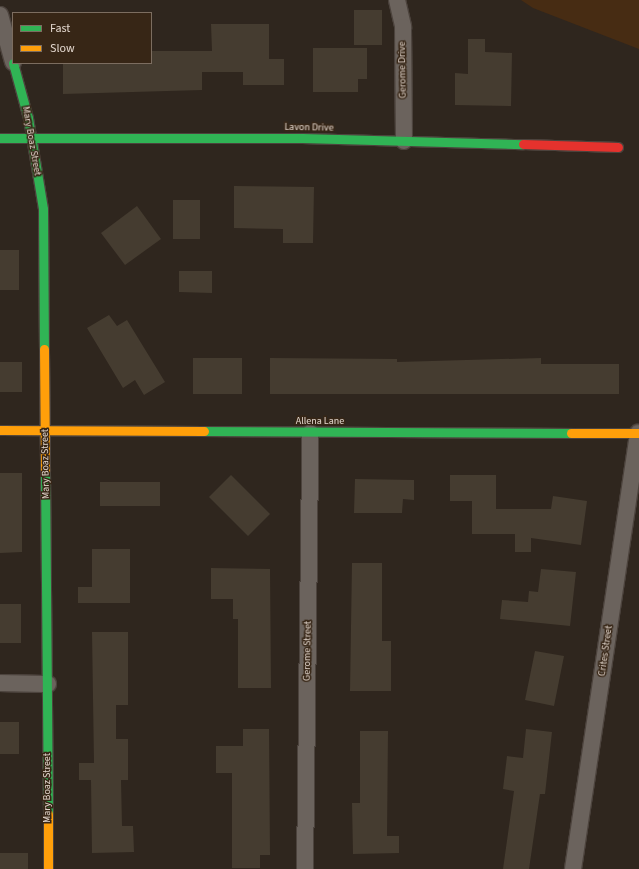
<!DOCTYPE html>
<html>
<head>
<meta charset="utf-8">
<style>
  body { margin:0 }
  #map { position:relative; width:639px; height:869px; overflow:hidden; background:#2f261e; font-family:"Source Sans 3",sans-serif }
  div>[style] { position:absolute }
  .green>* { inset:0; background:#472c13 }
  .building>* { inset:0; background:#453c30 }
  .roads { filter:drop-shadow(1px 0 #4c433d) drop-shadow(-1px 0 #4c433d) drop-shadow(0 1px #4c433d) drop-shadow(0 -1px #4c433d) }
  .street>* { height:16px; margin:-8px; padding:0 8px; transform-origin:8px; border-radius:8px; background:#6b635d }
  .fast>* { height:9px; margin:-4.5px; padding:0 4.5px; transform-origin:4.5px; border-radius:4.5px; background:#30b455 }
  .slow>* { height:9px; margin:-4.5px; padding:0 4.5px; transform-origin:4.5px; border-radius:4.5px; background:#ff9f0a }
  .jam>* { height:9px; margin:-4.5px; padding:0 4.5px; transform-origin:4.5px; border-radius:4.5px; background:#e5322d }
  span { translate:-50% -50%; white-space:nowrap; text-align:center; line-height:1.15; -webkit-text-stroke:3px #372616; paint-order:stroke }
  .street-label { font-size:10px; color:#e3d7ce }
  .legend { position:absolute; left:12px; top:12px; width:140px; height:52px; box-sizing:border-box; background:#372616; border:1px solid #7c6d60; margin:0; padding:5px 7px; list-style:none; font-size:12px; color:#e3d7ce }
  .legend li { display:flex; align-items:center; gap:8px; height:20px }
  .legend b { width:20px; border:1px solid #7c6d60 }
</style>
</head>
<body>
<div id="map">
  <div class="green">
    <i style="clip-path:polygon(521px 0,639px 0,639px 49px,533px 8px)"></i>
  </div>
  <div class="building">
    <i style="clip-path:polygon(354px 10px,382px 10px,382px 45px,354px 45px)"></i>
    <i style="clip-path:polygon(211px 24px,269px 24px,269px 59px,284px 59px,284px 85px,243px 85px,243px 72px,202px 72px,202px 90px,63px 94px,63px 63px,151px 63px,151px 51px,212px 51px)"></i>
    <i style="clip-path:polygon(468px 39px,485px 39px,485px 52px,512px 53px,511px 106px,455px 105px,455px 73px,468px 74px)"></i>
    <i style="clip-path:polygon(313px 48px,367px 48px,367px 79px,358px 79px,358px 92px,313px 92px)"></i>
    <i style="clip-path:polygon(234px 186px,314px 187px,313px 243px,283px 243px,283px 229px,234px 228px)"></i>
    <i style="clip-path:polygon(173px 200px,200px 200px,200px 239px,173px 239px)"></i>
    <i style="clip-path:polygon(137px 206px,161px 239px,125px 265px,101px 233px)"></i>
    <i style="clip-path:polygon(0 250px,19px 250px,19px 290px,0 290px)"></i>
    <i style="clip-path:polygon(179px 271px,212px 271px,212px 293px,179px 292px)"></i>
    <i style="clip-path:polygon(109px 315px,117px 326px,127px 320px,165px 382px,144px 395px,135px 380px,123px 388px,87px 328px)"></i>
    <i style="clip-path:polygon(193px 358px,242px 358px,242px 394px,193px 394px)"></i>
    <i style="clip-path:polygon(270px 358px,397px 359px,397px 362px,541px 358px,541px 364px,619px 364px,619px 394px,270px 394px)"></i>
    <i style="clip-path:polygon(0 362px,22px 362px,22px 392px,0 392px)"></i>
    <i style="clip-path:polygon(0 473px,22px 473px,22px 552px,0 553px)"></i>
    <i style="clip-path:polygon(231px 475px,270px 514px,248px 536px,209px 497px)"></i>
    <i style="clip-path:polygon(450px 475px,496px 475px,496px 509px,551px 509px,553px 496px,587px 501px,581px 545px,531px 538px,531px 552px,515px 552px,515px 534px,472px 534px,472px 501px,450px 501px)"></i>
    <i style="clip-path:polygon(355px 479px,414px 480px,414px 500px,403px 499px,402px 513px,354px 513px)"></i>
    <i style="clip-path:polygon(100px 482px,160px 482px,160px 506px,100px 506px)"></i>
    <i style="clip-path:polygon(92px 549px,130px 549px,130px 603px,78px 603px,78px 587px,92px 587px)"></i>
    <i style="clip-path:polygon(352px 563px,382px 563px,382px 641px,391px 641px,391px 691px,350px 691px)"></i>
    <i style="clip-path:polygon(211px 568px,270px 569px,271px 688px,238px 688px,238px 619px,233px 619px,233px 599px,211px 599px)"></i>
    <i style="clip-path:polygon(541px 569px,576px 572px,570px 626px,500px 619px,502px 600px,528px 602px,529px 591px,538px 592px)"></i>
    <i style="clip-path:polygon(0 604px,21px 604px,21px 643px,0 643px)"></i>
    <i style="clip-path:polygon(92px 632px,128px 632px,128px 705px,116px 705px,116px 739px,128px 739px,128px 780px,121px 780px,122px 826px,133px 826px,134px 852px,92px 853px,91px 780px,79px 780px,79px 763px,94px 763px)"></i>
    <i style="clip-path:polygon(535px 651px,564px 656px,554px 706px,525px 700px)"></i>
    <i style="clip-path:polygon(0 722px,19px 722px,19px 754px,0 754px)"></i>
    <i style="clip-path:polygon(243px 729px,269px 729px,270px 855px,260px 855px,260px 868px,232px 868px,232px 773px,216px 773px,216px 746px,243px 746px)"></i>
    <i style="clip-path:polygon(526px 729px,552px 732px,545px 794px,540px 794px,529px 869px,503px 869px,514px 791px,503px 789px,507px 756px,523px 758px)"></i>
    <i style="clip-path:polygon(360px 731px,388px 731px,387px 836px,399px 836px,399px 853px,353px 854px,352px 803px,360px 803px)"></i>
    <i style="clip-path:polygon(0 853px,28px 853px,28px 869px,0 869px)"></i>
  </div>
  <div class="roads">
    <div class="street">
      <i style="left:397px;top:0;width:28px;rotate:77deg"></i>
      <i style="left:403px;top:27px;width:114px;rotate:89.5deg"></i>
      <i style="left:0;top:15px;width:49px;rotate:74.5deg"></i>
      <i style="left:0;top:683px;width:48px;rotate:1.2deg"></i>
      <i style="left:305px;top:869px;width:436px;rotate:-89.3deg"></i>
      <i style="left:573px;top:869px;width:441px;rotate:-81.5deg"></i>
    </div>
    <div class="fast">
      <i style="left:13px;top:63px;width:57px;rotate:74.7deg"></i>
      <i style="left:28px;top:118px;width:92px;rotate:80.6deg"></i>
      <i style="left:43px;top:209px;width:140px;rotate:89.6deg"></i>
      <i style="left:0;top:138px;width:302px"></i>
      <i style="left:302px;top:138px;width:221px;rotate:1.6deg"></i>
      <i style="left:204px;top:431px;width:367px;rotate:0.3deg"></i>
      <i style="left:45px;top:471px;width:343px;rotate:89.5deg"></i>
    </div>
    <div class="slow">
      <i style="left:44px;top:349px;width:122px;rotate:89.5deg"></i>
      <i style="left:0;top:430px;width:204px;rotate:0.3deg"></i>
      <i style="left:571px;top:433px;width:68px"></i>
      <i style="left:48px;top:814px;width:55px;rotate:90deg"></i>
    </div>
    <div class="jam">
      <i style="left:523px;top:144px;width:95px;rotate:1.8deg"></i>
    </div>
  </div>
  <div class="street-label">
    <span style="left:403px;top:70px;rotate:-91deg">Gerome Drive</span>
    <span style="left:309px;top:128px;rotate:1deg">Lavon Drive</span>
    <span style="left:31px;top:141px;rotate:80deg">Mary Boaz Street</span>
    <span style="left:320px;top:422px">Allena Lane</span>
    <span style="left:46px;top:464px;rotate:-91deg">Mary Boaz Street</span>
    <span style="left:308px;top:651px;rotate:-89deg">Gerome Street</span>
    <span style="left:606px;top:651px;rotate:-82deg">Crites Street</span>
    <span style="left:48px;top:788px;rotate:-90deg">Mary Boaz Street</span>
  </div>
  <ul class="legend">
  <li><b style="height:5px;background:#30b455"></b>Fast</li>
  <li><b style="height:5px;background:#ff9f0a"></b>Slow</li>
  </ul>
</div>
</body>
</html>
